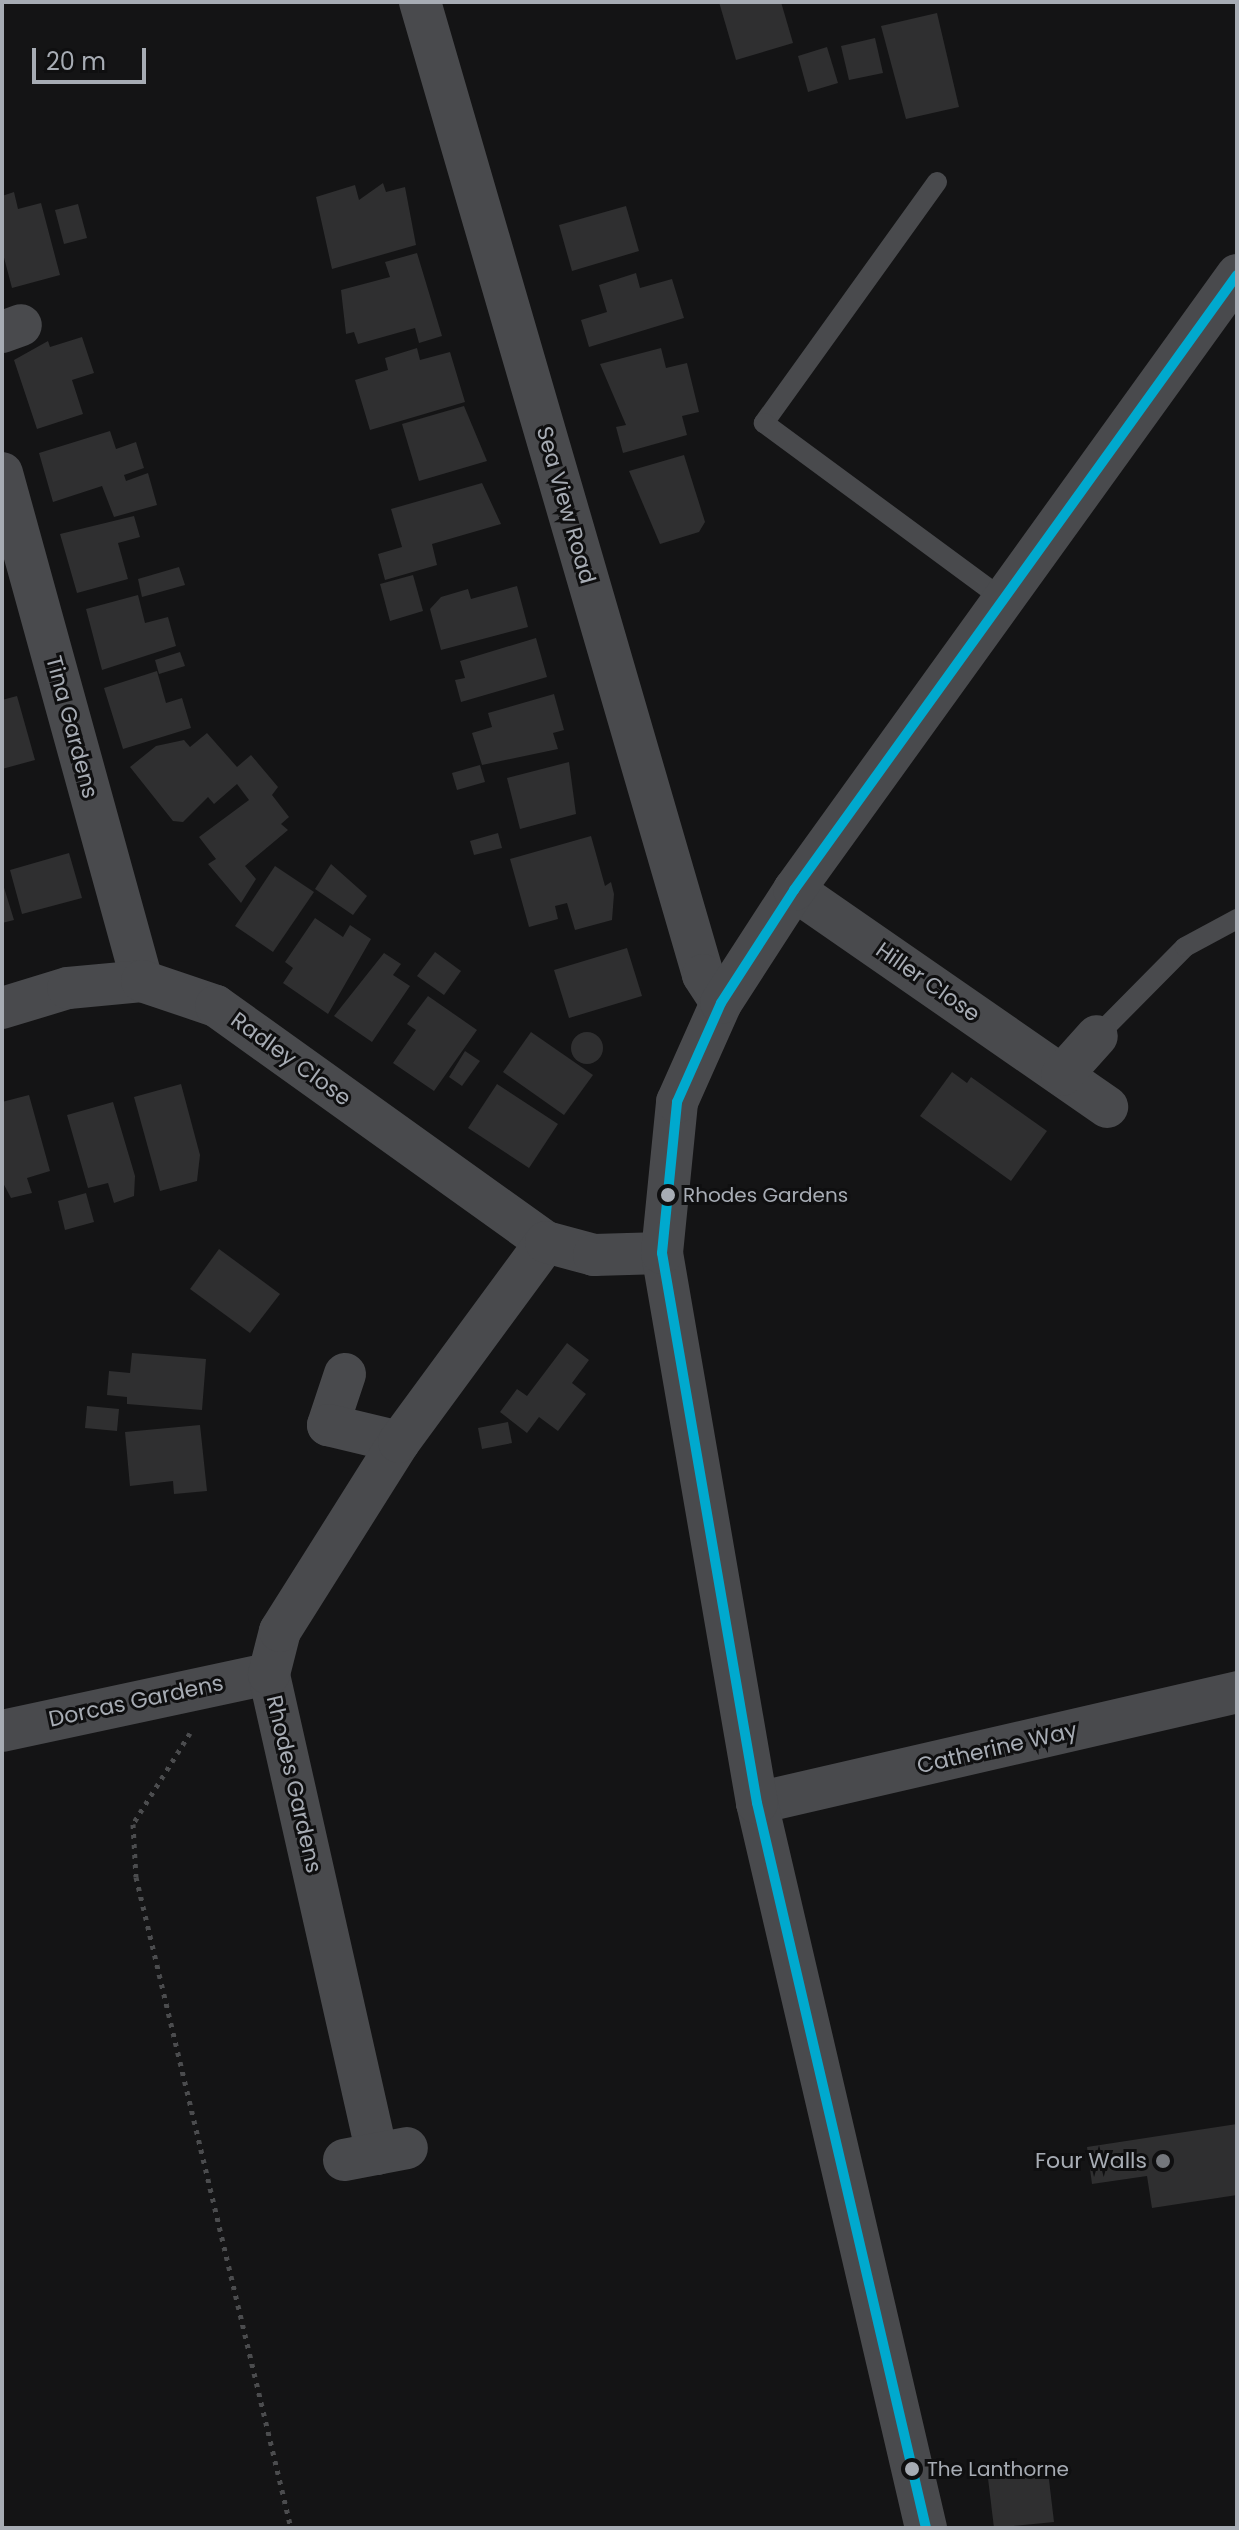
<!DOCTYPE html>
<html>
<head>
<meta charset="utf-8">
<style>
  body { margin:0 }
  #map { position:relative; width:1239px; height:2530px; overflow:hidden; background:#141415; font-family:Poppins,sans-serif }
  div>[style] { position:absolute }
  .building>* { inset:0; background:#2f2f30 }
  .round { border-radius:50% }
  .path>* { height:5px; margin-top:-2.5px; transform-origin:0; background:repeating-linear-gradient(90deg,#4b4c4e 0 4px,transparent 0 10px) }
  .lane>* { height:20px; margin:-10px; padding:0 10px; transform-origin:10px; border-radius:10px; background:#494a4d }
  .street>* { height:42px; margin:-21px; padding:0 21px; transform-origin:21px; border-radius:21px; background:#494a4d }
  .bus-1>* { height:10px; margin:-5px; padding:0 5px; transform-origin:5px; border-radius:5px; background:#00a9ce }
  .dots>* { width:22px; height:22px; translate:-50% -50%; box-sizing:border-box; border:4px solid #0f0f10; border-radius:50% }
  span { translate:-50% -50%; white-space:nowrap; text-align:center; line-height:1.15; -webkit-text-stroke:6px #0f0f10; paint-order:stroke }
  .bus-label { font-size:20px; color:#a7acb4 }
  .left { translate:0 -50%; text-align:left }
  .street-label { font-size:22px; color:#a7acb4 }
  .poi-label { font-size:22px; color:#a7acb4 }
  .right { translate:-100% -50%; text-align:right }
  .frame { position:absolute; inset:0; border:4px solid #a7acb4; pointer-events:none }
  .scale { position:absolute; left:32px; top:48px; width:114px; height:36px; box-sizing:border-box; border:4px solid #a7acb4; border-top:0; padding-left:10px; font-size:24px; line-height:28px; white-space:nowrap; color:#a7acb4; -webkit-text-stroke:6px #0f0f10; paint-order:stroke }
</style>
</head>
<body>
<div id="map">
  <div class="building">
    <i style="clip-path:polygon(719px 2px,781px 2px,793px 43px,736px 60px)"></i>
    <i style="clip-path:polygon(937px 13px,959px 107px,906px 119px,881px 26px)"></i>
    <i style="clip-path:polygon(875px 38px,883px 73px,849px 80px,841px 46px)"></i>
    <i style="clip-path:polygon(827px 47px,838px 83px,808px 92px,798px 56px)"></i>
    <i style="clip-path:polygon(383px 183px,386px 192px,405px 187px,416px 245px,332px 269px,316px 197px,355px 185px,359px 200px)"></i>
    <i style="clip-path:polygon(14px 192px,18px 209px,41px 203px,60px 275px,12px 288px,2px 250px,2px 196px)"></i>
    <i style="clip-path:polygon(78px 204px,87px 238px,64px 244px,55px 210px)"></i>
    <i style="clip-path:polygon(626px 206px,639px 251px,572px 271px,559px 225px)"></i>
    <i style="clip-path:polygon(417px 253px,442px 336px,419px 343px,415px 328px,358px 344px,354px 332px,346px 334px,341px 290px,390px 277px,385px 262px)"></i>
    <i style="clip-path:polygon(636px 273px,640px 288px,672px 279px,684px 318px,589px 347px,581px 320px,607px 312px,599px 285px)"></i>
    <i style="clip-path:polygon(82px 337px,94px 373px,72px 380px,83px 414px,37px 429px,14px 360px,48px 341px,50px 347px)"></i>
    <i style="clip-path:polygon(417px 348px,420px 360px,450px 352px,465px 402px,370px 430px,355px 380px,388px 370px,385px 358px)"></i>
    <i style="clip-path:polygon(661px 348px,666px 368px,687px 363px,699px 412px,682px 416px,687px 435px,623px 453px,616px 427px,626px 425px,600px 364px)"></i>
    <i style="clip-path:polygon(464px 406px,487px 461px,419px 481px,402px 424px)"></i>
    <i style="clip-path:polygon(110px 431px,116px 449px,136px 442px,144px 468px,124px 475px,126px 481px,148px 473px,157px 505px,114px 517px,102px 486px,53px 502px,39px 453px)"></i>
    <i style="clip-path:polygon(684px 455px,705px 522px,699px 532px,660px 544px,629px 471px)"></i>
    <i style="clip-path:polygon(482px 483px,501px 524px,432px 544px,437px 565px,385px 580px,378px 554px,402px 547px,391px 509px)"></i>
    <i style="clip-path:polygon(134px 516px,140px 537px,118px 543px,128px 579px,77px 593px,60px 534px)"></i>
    <i style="clip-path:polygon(179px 567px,185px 585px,142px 597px,138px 579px)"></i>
    <i style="clip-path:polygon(413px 575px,423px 611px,390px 621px,380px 584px)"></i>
    <i style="clip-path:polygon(517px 586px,528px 627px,441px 650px,430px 609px,441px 597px,468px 589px,471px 599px)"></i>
    <i style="clip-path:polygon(138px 595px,145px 623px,168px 617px,176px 646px,102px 670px,86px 609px)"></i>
    <i style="clip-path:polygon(536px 638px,547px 677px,461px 702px,455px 680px,465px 678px,460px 661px)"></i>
    <i style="clip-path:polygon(180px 652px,185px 666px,159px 674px,155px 660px)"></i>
    <i style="clip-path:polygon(157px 671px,166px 703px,182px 698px,191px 728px,123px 749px,104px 688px)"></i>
    <i style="clip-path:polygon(554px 694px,564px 730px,553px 733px,558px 749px,482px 765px,472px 733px,492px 727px,488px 713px)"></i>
    <i style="clip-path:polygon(17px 696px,35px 760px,2px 769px,2px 700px)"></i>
    <i style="clip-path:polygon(207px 733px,237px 767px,251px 755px,278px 787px,272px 795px,289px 817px,281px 824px,288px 830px,245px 866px,256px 879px,241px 903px,208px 864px,216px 859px,199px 837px,249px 800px,237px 784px,214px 804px,208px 797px,183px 822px,173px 821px,130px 767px,156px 746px,184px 740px,190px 747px)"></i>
    <i style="clip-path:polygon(569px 762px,576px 814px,520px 829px,507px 778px)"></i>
    <i style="clip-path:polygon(480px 765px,485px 782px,457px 790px,452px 773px)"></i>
    <i style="clip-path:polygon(498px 833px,502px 848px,474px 855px,470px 841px)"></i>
    <i style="clip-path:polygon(591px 836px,605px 886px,611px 882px,614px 894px,612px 920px,575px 930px,567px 903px,555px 906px,558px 919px,529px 927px,510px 859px)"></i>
    <i style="clip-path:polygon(69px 853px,82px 898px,22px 914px,10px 870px)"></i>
    <i style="clip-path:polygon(331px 864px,367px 896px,353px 915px,315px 889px)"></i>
    <i style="clip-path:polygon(275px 866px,314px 892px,273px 952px,235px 926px)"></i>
    <i style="clip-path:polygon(2px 881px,14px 920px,2px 923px)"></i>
    <i style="clip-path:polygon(315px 918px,343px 937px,350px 925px,371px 939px,328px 1014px,283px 983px,293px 968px,285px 962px)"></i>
    <i style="clip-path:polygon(627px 948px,642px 996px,569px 1018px,554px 970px)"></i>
    <i style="clip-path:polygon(435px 952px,461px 971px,444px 995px,417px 976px)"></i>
    <i style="clip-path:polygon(384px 953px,401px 964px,393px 975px,410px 986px,372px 1042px,334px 1016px)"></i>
    <i style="clip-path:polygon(428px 996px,477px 1030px,434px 1091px,393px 1063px,416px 1030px,407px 1024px)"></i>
    <i class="round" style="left:571px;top:1032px;width:32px;height:32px"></i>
    <i style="clip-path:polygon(531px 1032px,593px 1075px,564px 1115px,503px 1072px)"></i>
    <i style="clip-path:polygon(465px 1051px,480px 1061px,462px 1086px,449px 1077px)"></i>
    <i style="clip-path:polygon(952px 1072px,967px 1083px,971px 1077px,1047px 1131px,1011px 1181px,920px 1116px)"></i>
    <i style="clip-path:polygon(181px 1084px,200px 1155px,197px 1181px,160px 1191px,134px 1097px)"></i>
    <i style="clip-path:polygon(497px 1084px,558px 1124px,529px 1168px,468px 1128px)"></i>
    <i style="clip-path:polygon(29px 1095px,50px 1171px,27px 1178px,32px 1193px,11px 1198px,2px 1181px,2px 1102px)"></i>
    <i style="clip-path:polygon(113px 1102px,135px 1176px,134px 1196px,114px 1203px,108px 1183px,88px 1188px,67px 1115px)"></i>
    <i style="clip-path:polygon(86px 1193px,94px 1222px,65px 1230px,58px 1201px)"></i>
    <i style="clip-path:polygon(219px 1249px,280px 1294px,250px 1333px,190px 1289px)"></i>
    <i style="clip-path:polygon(567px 1343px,589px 1360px,572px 1383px,586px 1394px,558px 1431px,539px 1417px,527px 1433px,500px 1412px,517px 1389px,527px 1396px)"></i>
    <i style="clip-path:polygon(132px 1353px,206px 1359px,202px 1410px,127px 1404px,127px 1397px,107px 1395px,109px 1371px,130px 1373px)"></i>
    <i style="clip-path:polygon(87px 1406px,119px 1409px,117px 1431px,85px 1428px)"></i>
    <i style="clip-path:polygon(508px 1422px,512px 1443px,482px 1449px,478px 1428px)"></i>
    <i style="clip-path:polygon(200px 1425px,207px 1491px,174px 1494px,173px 1481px,130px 1486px,125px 1432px)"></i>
    <i style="clip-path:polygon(1237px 2124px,1237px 2195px,1152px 2208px,1147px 2176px,1092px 2184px,1087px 2147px)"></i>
    <i style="clip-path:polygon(1047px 2463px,1054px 2522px,994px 2528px,987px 2470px)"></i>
  </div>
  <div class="path">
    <i style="left:190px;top:1733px;width:107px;rotate:122.1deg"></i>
    <i style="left:133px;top:1824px;width:53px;rotate:86.8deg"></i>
    <i style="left:136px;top:1877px;width:669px;rotate:76.61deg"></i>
  </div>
  <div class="lane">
    <i style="left:937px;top:182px;width:297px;rotate:125.7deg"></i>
    <i style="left:764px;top:423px;width:298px;rotate:36.4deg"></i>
    <i style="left:1097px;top:1036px;width:125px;rotate:-45.3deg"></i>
    <i style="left:1185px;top:947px;width:59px;rotate:-28.3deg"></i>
  </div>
  <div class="street">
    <i style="left:420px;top:2px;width:1013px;rotate:73.78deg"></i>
    <i style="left:703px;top:975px;width:33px;rotate:57deg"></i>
    <i style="left:2px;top:332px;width:20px;rotate:-20deg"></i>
    <i style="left:2px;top:473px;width:527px;rotate:74.59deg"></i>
    <i style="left:794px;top:890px;width:381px;rotate:34.7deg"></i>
    <i style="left:2px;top:1008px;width:69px;rotate:-16.9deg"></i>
    <i style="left:68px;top:988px;width:74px;rotate:-5.4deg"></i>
    <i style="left:142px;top:981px;width:78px;rotate:18.7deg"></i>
    <i style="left:216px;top:1006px;width:406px;rotate:35.6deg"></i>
    <i style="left:1062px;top:1075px;width:52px;rotate:-48.1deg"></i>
    <i style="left:345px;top:1374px;width:54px;rotate:108.4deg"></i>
    <i style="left:328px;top:1425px;width:73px;rotate:13.5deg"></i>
    <i style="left:2px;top:1731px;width:273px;rotate:-12.1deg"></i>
    <i style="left:757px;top:1803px;width:493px;rotate:-13deg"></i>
    <i style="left:377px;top:2154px;width:492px;rotate:-102.7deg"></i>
    <i style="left:269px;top:1674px;width:44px;rotate:-75.7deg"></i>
    <i style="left:280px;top:1631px;width:223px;rotate:-57.8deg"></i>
    <i style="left:399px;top:1442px;width:248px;rotate:-53.7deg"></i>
    <i style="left:546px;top:1242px;width:50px;rotate:15.2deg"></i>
    <i style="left:594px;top:1255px;width:68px;rotate:-1.7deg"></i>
    <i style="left:344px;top:2160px;width:64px;rotate:-10.8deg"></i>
    <i style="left:926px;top:2528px;width:744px;rotate:-103.12deg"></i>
    <i style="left:757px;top:1803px;width:558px;rotate:-99.8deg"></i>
    <i style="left:662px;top:1253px;width:152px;rotate:-84.3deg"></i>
    <i style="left:677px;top:1102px;width:108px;rotate:-66deg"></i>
    <i style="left:721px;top:1003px;width:135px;rotate:-57.1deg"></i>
    <i style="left:794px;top:890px;width:758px;rotate:-54.23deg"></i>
  </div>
  <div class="bus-1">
    <i style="left:926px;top:2528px;width:744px;rotate:-103.12deg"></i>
    <i style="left:757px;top:1803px;width:558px;rotate:-99.8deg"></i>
    <i style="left:662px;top:1253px;width:152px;rotate:-84.3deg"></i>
    <i style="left:677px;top:1102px;width:108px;rotate:-66deg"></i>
    <i style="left:721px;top:1003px;width:135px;rotate:-57.1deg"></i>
    <i style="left:794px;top:890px;width:758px;rotate:-54.23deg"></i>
  </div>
  <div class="dots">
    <i style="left:668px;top:1195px;background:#a7acb4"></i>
    <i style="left:1163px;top:2161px;background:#74777c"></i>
    <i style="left:912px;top:2469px;background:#a7acb4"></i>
  </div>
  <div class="bus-label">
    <span class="left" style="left:683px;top:1195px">Rhodes Gardens</span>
    <span class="left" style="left:927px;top:2469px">The Lanthorne</span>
  </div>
  <div class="street-label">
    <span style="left:566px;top:505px;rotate:74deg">Sea View Road</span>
    <span style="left:72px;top:727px;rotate:75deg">Tina Gardens</span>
    <span style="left:928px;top:982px;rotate:35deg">Hiller Close</span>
    <span style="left:291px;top:1059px;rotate:36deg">Radley Close</span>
    <span style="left:136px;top:1701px;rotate:-12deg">Dorcas Gardens</span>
    <span style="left:997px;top:1748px;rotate:-13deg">Catherine Way</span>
    <span style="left:294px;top:1784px;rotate:77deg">Rhodes Gardens</span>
  </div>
  <div class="poi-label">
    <span class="right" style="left:1147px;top:2161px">Four Walls</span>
  </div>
  <div class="frame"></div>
  <div class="scale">20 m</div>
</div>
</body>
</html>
